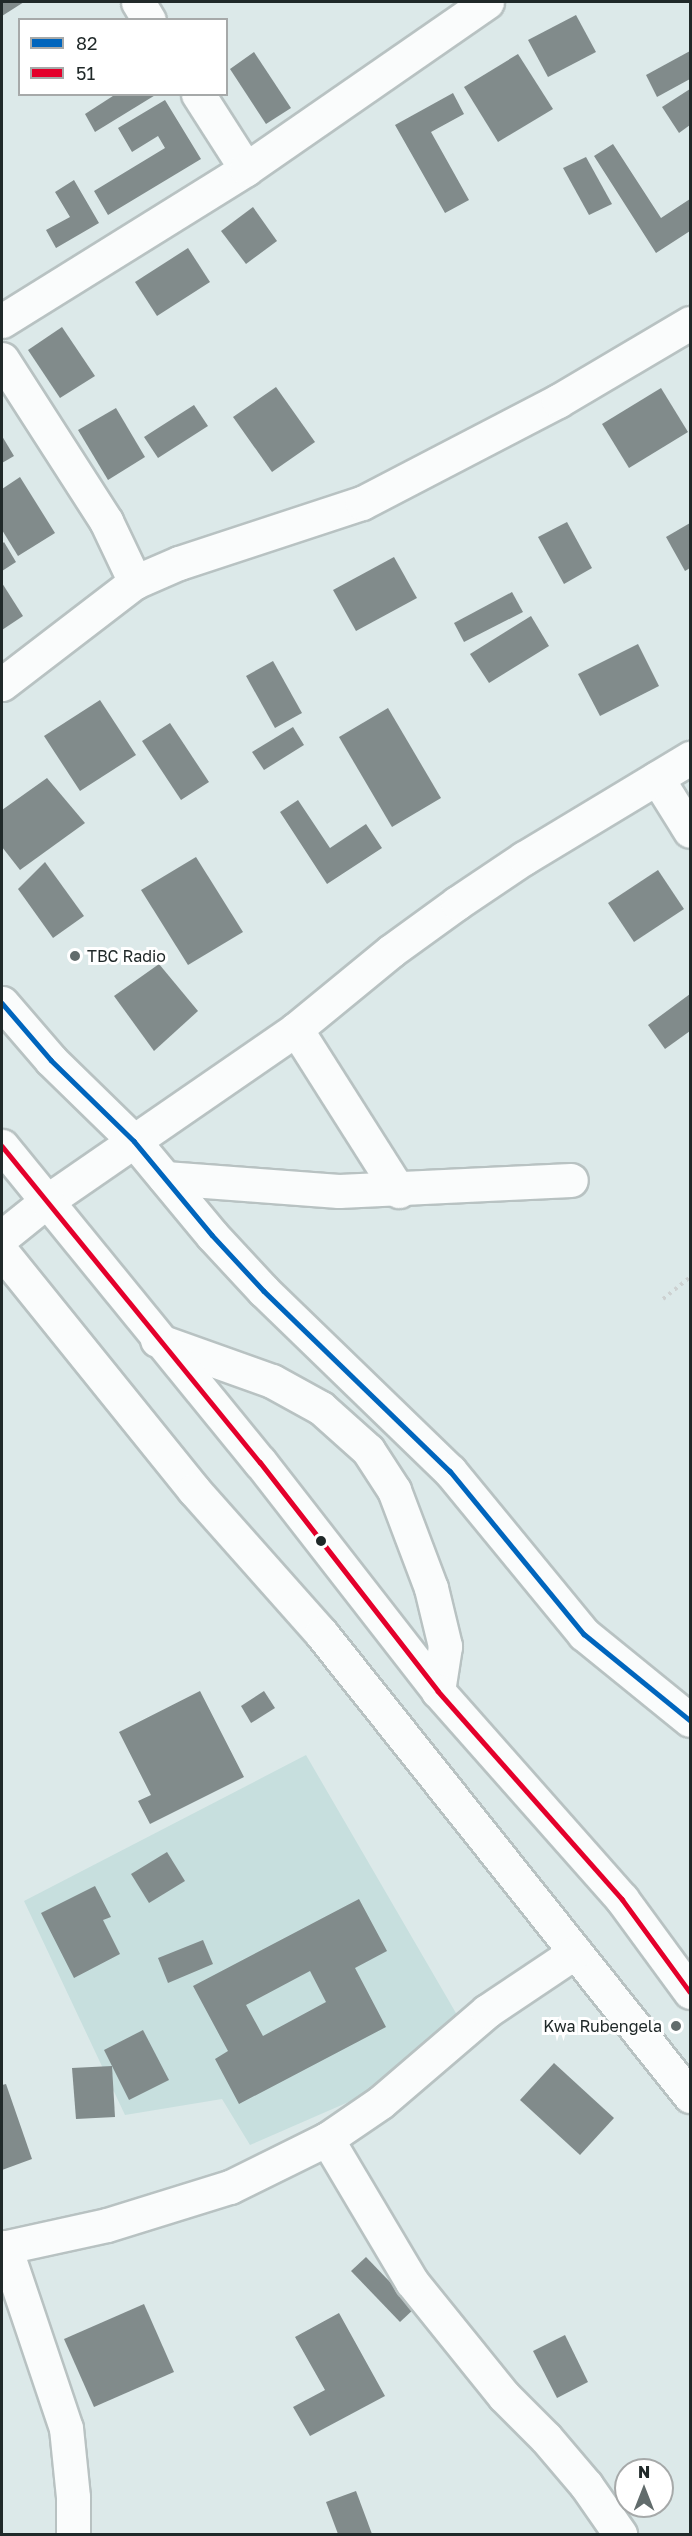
<!DOCTYPE html>
<html>
<head>
<meta charset="utf-8">
<style>
  body { margin:0 }
  #map { position:relative; width:692px; height:2536px; overflow:hidden; background:#dce9e9; font-family:"Golos Text",sans-serif }
  div>[style] { position:absolute }
  .built>* { inset:0; background:#c7dfde }
  .building>* { inset:0; background:#818b8b }
  .path>* { height:4px; margin-top:-2px; transform-origin:0; background:repeating-linear-gradient(90deg,#cdd1d1 0 3px,transparent 0 7.5px) }
  .roads { filter:drop-shadow(2px 0 #b8c2c2) drop-shadow(-2px 0 #b8c2c2) drop-shadow(0 2px #b8c2c2) drop-shadow(0 -2px #b8c2c2) }
  .minor>* { height:33px; margin:-16.5px; padding:0 16.5px; transform-origin:16.5px; border-radius:16.5px; background:#fafcfc }
  .tertiary>* { height:33px; margin:-16.5px; padding:0 16.5px; transform-origin:16.5px; border-radius:16.5px; background:#fafcfc }
  .bus-1>* { height:4.5px; margin:-2.25px; padding:0 2.25px; transform-origin:2.25px; border-radius:2.25px; background:#0065bd }
  .bus-2>* { height:4.5px; margin:-2.25px; padding:0 2.25px; transform-origin:2.25px; border-radius:2.25px; background:#e4002b }
  .dots>* { width:16px; height:16px; translate:-50% -50%; box-sizing:border-box; border:3px solid #fff; border-radius:50% }
  span { translate:-50% -50%; white-space:nowrap; text-align:center; line-height:1.15; -webkit-text-stroke:6px #fff; paint-order:stroke }
  .poi-label { font-size:16px; color:#202929 }
  .left { translate:0 -50%; text-align:left }
  .right { translate:-100% -50%; text-align:right }
  .frame { position:absolute; inset:0; border:3px solid #202929; pointer-events:none }
  .legend { position:absolute; left:18px; top:18px; width:210px; height:78px; box-sizing:border-box; background:#fff; border:2px solid #a6a9a9; margin:0; padding:8px 10px; list-style:none; font-size:18px; color:#202929 }
  .legend li { display:flex; align-items:center; gap:12px; height:30px }
  .legend b { width:30px; border:2px solid #a6a9a9 }
  .north { position:absolute; left:614px; top:2458px; width:60px; height:60px; box-sizing:border-box; background:#fff; border:2px solid #a6a9a9; border-radius:50%; rotate:0deg; font-size:16px; font-weight:700; line-height:24px; text-align:center; color:#202929 }
  .north::after { content:''; display:block; margin:auto; width:21px; height:27px; background:#626c6c; clip-path:polygon(50% 0,100% 100%,50% 72%,0 100%) }
</style>
</head>
<body>
<div id="map">
  <div class="built">
    <i style="clip-path:polygon(306px 1755px,460px 2020px,376px 2090px,250px 2145px,222px 2099px,125px 2115px,24px 1901px)"></i>
  </div>
  <div class="building">
    <i style="clip-path:polygon(2px 2px,24px 2px,2px 16px)"></i>
    <i style="clip-path:polygon(576px 15px,596px 52px,548px 77px,528px 40px)"></i>
    <i style="clip-path:polygon(690px 51px,690px 79px,657px 97px,646px 75px)"></i>
    <i style="clip-path:polygon(254px 52px,291px 108px,266px 124px,230px 69px)"></i>
    <i style="clip-path:polygon(518px 54px,553px 109px,498px 142px,464px 87px)"></i>
    <i style="clip-path:polygon(690px 89px,690px 125px,679px 133px,662px 107px)"></i>
    <i style="clip-path:polygon(453px 93px,464px 114px,431px 132px,469px 200px,445px 213px,395px 125px)"></i>
    <i style="clip-path:polygon(116px 94px,157px 94px,95px 132px,85px 114px)"></i>
    <i style="clip-path:polygon(165px 100px,201px 159px,108px 215px,94px 191px,165px 148px,158px 136px,132px 152px,118px 128px)"></i>
    <i style="clip-path:polygon(613px 144px,661px 218px,690px 199px,690px 231px,656px 253px,594px 156px)"></i>
    <i style="clip-path:polygon(586px 157px,612px 204px,589px 215px,563px 168px)"></i>
    <i style="clip-path:polygon(74px 180px,99px 223px,56px 248px,46px 230px,70px 217px,55px 192px)"></i>
    <i style="clip-path:polygon(253px 207px,277px 241px,246px 264px,221px 231px)"></i>
    <i style="clip-path:polygon(188px 248px,210px 282px,157px 316px,135px 282px)"></i>
    <i style="clip-path:polygon(62px 327px,95px 376px,60px 398px,28px 350px)"></i>
    <i style="clip-path:polygon(276px 387px,315px 442px,272px 472px,233px 417px)"></i>
    <i style="clip-path:polygon(661px 388px,688px 432px,629px 468px,602px 424px)"></i>
    <i style="clip-path:polygon(194px 405px,208px 426px,158px 458px,144px 437px)"></i>
    <i style="clip-path:polygon(116px 408px,145px 457px,108px 480px,78px 430px)"></i>
    <i style="clip-path:polygon(2px 436px,14px 456px,2px 463px)"></i>
    <i style="clip-path:polygon(20px 477px,55px 533px,18px 556px,2px 530px,2px 489px)"></i>
    <i style="clip-path:polygon(567px 522px,592px 568px,564px 584px,538px 537px)"></i>
    <i style="clip-path:polygon(690px 523px,690px 568px,685px 571px,666px 537px)"></i>
    <i style="clip-path:polygon(4px 542px,16px 562px,2px 571px,2px 544px)"></i>
    <i style="clip-path:polygon(394px 557px,417px 598px,356px 631px,333px 590px)"></i>
    <i style="clip-path:polygon(2px 583px,23px 616px,2px 630px)"></i>
    <i style="clip-path:polygon(512px 592px,523px 612px,464px 642px,454px 623px)"></i>
    <i style="clip-path:polygon(531px 616px,549px 646px,489px 683px,470px 654px)"></i>
    <i style="clip-path:polygon(638px 644px,659px 686px,600px 716px,578px 674px)"></i>
    <i style="clip-path:polygon(273px 661px,302px 713px,275px 728px,246px 676px)"></i>
    <i style="clip-path:polygon(100px 700px,136px 755px,80px 791px,44px 736px)"></i>
    <i style="clip-path:polygon(388px 708px,441px 798px,392px 827px,339px 737px)"></i>
    <i style="clip-path:polygon(170px 723px,209px 782px,181px 800px,142px 741px)"></i>
    <i style="clip-path:polygon(293px 727px,304px 745px,264px 770px,252px 752px)"></i>
    <i style="clip-path:polygon(47px 778px,85px 823px,20px 870px,2px 847px,2px 810px)"></i>
    <i style="clip-path:polygon(298px 800px,330px 848px,366px 824px,382px 848px,327px 884px,280px 812px)"></i>
    <i style="clip-path:polygon(196px 857px,243px 932px,188px 965px,141px 890px)"></i>
    <i style="clip-path:polygon(45px 862px,84px 916px,53px 938px,18px 889px)"></i>
    <i style="clip-path:polygon(658px 870px,684px 909px,634px 942px,608px 903px)"></i>
    <i style="clip-path:polygon(159px 964px,198px 1011px,154px 1051px,114px 996px)"></i>
    <i style="clip-path:polygon(690px 994px,690px 1031px,665px 1049px,648px 1025px)"></i>
    <i style="clip-path:polygon(200px 1691px,244px 1777px,150px 1824px,138px 1801px,151px 1795px,119px 1732px)"></i>
    <i style="clip-path:polygon(264px 1691px,275px 1708px,251px 1723px,241px 1706px)"></i>
    <i style="clip-path:polygon(167px 1852px,185px 1881px,149px 1903px,131px 1874px)"></i>
    <i style="clip-path:polygon(95px 1886px,111px 1917px,103px 1920px,120px 1954px,74px 1978px,41px 1913px)"></i>
    <i style="clip-path:polygon(evenodd,359px 1899px,387px 1951px,355px 1968px,386px 2027px,239px 2104px,215px 2059px,228px 2051px,193px 1986px,359px 1899px,310px 1971px,326px 2002px,263px 2036px,246px 2005px,310px 1971px)"></i>
    <i style="clip-path:polygon(203px 1940px,213px 1964px,168px 1983px,158px 1958px)"></i>
    <i style="clip-path:polygon(143px 2030px,169px 2080px,129px 2100px,104px 2050px)"></i>
    <i style="clip-path:polygon(554px 2063px,614px 2118px,580px 2155px,520px 2100px)"></i>
    <i style="clip-path:polygon(112px 2066px,115px 2117px,76px 2119px,72px 2068px)"></i>
    <i style="clip-path:polygon(6px 2084px,32px 2159px,2px 2170px,2px 2085px)"></i>
    <i style="clip-path:polygon(366px 2257px,415px 2308px,400px 2322px,351px 2271px)"></i>
    <i style="clip-path:polygon(144px 2304px,174px 2372px,94px 2407px,64px 2339px)"></i>
    <i style="clip-path:polygon(339px 2313px,385px 2396px,310px 2436px,293px 2407px,325px 2390px,295px 2337px)"></i>
    <i style="clip-path:polygon(565px 2335px,588px 2382px,557px 2398px,533px 2351px)"></i>
    <i style="clip-path:polygon(356px 2491px,372px 2534px,338px 2534px,326px 2502px)"></i>
  </div>
  <div class="path">
    <i style="left:663px;top:1299px;width:35px;rotate:-39deg"></i>
  </div>
  <div class="roads">
    <div class="minor">
      <i style="left:138px;top:2px;width:21px;rotate:59deg"></i>
      <i style="left:198px;top:94px;width:89px;rotate:57.4deg"></i>
      <i style="left:2px;top:321px;width:287px;rotate:-31.9deg"></i>
      <i style="left:246px;top:169px;width:293px;rotate:-34.7deg"></i>
      <i style="left:2px;top:359px;width:193px;rotate:57.3deg"></i>
      <i style="left:106px;top:521px;width:68px;rotate:64.6deg"></i>
      <i style="left:2px;top:684px;width:168px;rotate:-37.5deg"></i>
      <i style="left:135px;top:582px;width:48px;rotate:-23.4deg"></i>
      <i style="left:179px;top:563px;width:193px;rotate:-18.2deg"></i>
      <i style="left:362px;top:503px;width:221px;rotate:-27.5deg"></i>
      <i style="left:558px;top:401px;width:153px;rotate:-30.6deg"></i>
      <i style="left:657px;top:778px;width:62px;rotate:58.1deg"></i>
      <i style="left:2px;top:1003px;width:75px;rotate:49.3deg"></i>
      <i style="left:51px;top:1060px;width:116px;rotate:44.3deg"></i>
      <i style="left:134px;top:1141px;width:122px;rotate:50.3deg"></i>
      <i style="left:212px;top:1235px;width:76px;rotate:47.1deg"></i>
      <i style="left:264px;top:1291px;width:259px;rotate:44.1deg"></i>
      <i style="left:450px;top:1471px;width:211px;rotate:50.6deg"></i>
      <i style="left:584px;top:1634px;width:136px;rotate:39.1deg"></i>
      <i style="left:296px;top:1029px;width:192px;rotate:57.6deg"></i>
      <i style="left:165px;top:1178px;width:174px;rotate:4.3deg"></i>
      <i style="left:339px;top:1191px;width:232px;rotate:-2.7deg"></i>
      <i style="left:2px;top:1237px;width:58px;rotate:-38.7deg"></i>
      <i style="left:47px;top:1201px;width:303px;rotate:-34.6deg"></i>
      <i style="left:296px;top:1029px;width:123px;rotate:-39.4deg"></i>
      <i style="left:391px;top:951px;width:82px;rotate:-36deg"></i>
      <i style="left:457px;top:903px;width:81px;rotate:-33.9deg"></i>
      <i style="left:524px;top:858px;width:194px;rotate:-31.1deg"></i>
      <i style="left:2px;top:1252px;width:306px;rotate:51.1deg"></i>
      <i style="left:194px;top:1490px;width:191px;rotate:48.4deg"></i>
      <i style="left:321px;top:1633px;width:592px;rotate:51.45deg"></i>
      <i style="left:157px;top:1340px;width:122px;rotate:19.6deg"></i>
      <i style="left:272px;top:1381px;width:56px;rotate:28.9deg"></i>
      <i style="left:321px;top:1408px;width:63px;rotate:41.8deg"></i>
      <i style="left:368px;top:1450px;width:48px;rotate:57deg"></i>
      <i style="left:394px;top:1490px;width:105px;rotate:69.3deg"></i>
      <i style="left:431px;top:1588px;width:60px;rotate:76.4deg"></i>
      <i style="left:445px;top:1646px;width:46px;rotate:98.8deg"></i>
      <i style="left:327px;top:2139px;width:166px;rotate:59.3deg"></i>
      <i style="left:412px;top:2282px;width:146px;rotate:51.1deg"></i>
      <i style="left:504px;top:2396px;width:59px;rotate:45deg"></i>
      <i style="left:546px;top:2438px;width:62px;rotate:49.6deg"></i>
      <i style="left:586px;top:2485px;width:60px;rotate:55.2deg"></i>
      <i style="left:5px;top:2247px;width:191px;rotate:71.4deg"></i>
      <i style="left:66px;top:2428px;width:69px;rotate:84.2deg"></i>
      <i style="left:73px;top:2497px;width:37px;rotate:90deg"></i>
      <i style="left:2px;top:2248px;width:107px;rotate:-12.4deg"></i>
      <i style="left:107px;top:2225px;width:129px;rotate:-17.2deg"></i>
      <i style="left:230px;top:2187px;width:108px;rotate:-26.3deg"></i>
      <i style="left:327px;top:2139px;width:65px;rotate:-34.4deg"></i>
      <i style="left:381px;top:2102px;width:140px;rotate:-40.6deg"></i>
      <i style="left:487px;top:2011px;width:106px;rotate:-33.8deg"></i>
    </div>
    <div class="tertiary">
      <i style="left:2px;top:1146px;width:408px;rotate:50.8deg"></i>
      <i style="left:260px;top:1462px;width:290px;rotate:52.1deg"></i>
      <i style="left:438px;top:1691px;width:278px;rotate:48.5deg"></i>
      <i style="left:622px;top:1899px;width:115px;rotate:53.8deg"></i>
    </div>
  </div>
  <div class="bus-1">
    <i style="left:2px;top:1003px;width:75px;rotate:49.3deg"></i>
    <i style="left:51px;top:1060px;width:116px;rotate:44.3deg"></i>
    <i style="left:134px;top:1141px;width:122px;rotate:50.3deg"></i>
    <i style="left:212px;top:1235px;width:76px;rotate:47.1deg"></i>
    <i style="left:264px;top:1291px;width:259px;rotate:44.1deg"></i>
    <i style="left:450px;top:1471px;width:211px;rotate:50.6deg"></i>
    <i style="left:584px;top:1634px;width:136px;rotate:39.1deg"></i>
  </div>
  <div class="bus-2">
    <i style="left:2px;top:1146px;width:408px;rotate:50.8deg"></i>
    <i style="left:260px;top:1462px;width:290px;rotate:52.1deg"></i>
    <i style="left:438px;top:1691px;width:278px;rotate:48.5deg"></i>
    <i style="left:622px;top:1899px;width:115px;rotate:53.8deg"></i>
  </div>
  <div class="dots">
    <i style="left:75px;top:956px;background:#626c6c"></i>
    <i style="left:321px;top:1541px;background:#202929"></i>
    <i style="left:676px;top:2026px;background:#626c6c"></i>
  </div>
  <div class="poi-label">
    <span class="left" style="left:87px;top:956px">TBC Radio</span>
    <span class="right" style="left:662px;top:2026px">Kwa Rubengela</span>
  </div>
  <div class="frame"></div>
  <ul class="legend">
  <li><b style="height:8px;background:#0065bd"></b>82</li>
  <li><b style="height:8px;background:#e4002b"></b>51</li>
  </ul>
  <div class="north">N</div>
</div>
</body>
</html>
